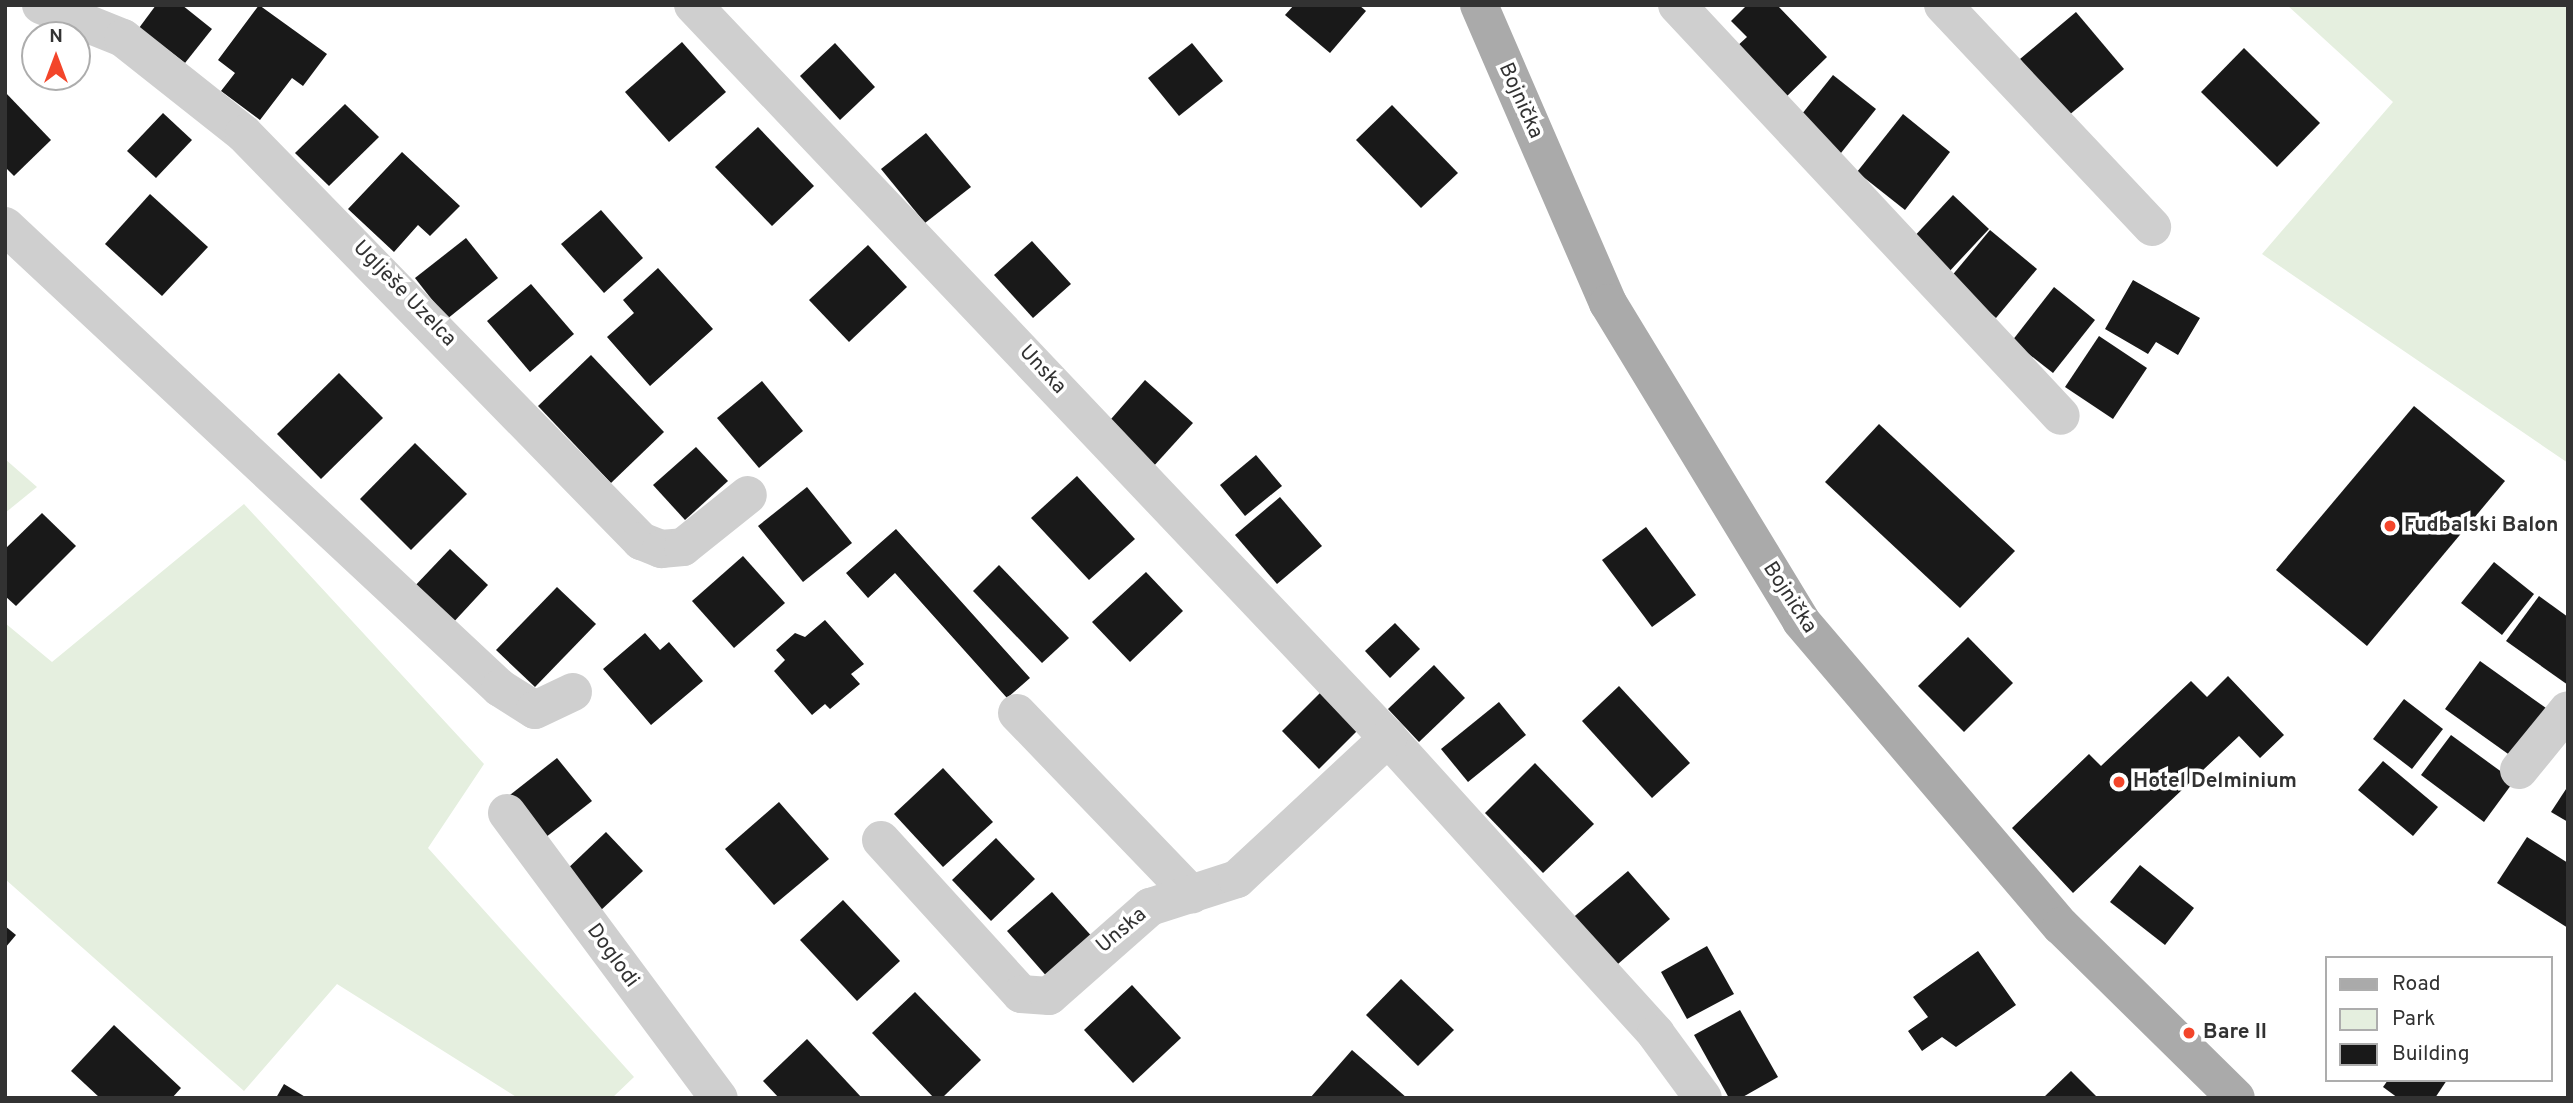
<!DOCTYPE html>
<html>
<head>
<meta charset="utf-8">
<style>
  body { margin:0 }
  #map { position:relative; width:2573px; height:1103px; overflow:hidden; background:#fff; font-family:Overpass,sans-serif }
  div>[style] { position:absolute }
  .green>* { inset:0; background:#e5efdf }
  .building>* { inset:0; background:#191919 }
  .minor>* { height:38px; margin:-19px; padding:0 19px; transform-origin:19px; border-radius:19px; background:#cfcfcf }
  .major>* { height:38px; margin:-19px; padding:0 19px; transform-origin:19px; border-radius:19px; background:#aaa }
  .dots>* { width:19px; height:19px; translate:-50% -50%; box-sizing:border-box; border:4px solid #fff; border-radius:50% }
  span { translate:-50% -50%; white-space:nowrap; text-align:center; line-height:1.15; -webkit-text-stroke:7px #fff; paint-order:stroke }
  .street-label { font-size:21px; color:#323232 }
  .poi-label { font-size:21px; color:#323232; font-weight:700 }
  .left { translate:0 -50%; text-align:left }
  .frame { position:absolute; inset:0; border:7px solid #323232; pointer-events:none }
  .legend { position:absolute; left:2325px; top:956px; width:228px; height:126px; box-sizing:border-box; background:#fff; border:2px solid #adadad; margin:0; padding:9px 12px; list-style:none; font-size:21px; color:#323232 }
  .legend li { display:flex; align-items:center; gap:14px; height:35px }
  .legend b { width:35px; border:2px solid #adadad }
  .north { position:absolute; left:21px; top:21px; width:70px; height:70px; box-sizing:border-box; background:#fff; border:2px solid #adadad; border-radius:50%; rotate:0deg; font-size:19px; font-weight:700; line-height:28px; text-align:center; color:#323232 }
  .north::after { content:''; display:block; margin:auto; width:24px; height:32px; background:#f3452a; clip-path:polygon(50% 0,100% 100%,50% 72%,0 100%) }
</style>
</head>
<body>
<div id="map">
  <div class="green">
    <i style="clip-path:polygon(2287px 5px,2568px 5px,2568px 463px,2262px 254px,2393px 102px)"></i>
    <i style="clip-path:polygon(5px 459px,37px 487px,5px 513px)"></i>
    <i style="clip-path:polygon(244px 504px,484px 764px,428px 848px,634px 1077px,612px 1098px,518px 1098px,337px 984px,244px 1091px,5px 879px,5px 623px,52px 662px)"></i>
  </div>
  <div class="building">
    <i style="clip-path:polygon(156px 5px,182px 5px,212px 29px,185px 63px,139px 28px)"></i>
    <i style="clip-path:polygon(259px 5px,327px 54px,303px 86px,292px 78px,260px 120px,221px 91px,235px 73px,218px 60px)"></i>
    <i style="clip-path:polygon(1294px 5px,1359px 5px,1366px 11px,1330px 53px,1285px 15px)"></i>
    <i style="clip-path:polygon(1747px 5px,1777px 5px,1827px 57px,1784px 99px,1735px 48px,1747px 37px,1731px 21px)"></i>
    <i style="clip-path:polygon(2076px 12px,2124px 69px,2068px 116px,2020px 59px)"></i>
    <i style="clip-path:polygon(682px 42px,726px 92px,669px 142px,625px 92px)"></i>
    <i style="clip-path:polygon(835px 43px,875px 87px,840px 120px,800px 76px)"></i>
    <i style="clip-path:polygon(1192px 43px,1223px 81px,1179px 116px,1148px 78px)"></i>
    <i style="clip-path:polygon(2244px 48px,2320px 123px,2277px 167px,2201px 92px)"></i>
    <i style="clip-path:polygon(1833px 75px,1876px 109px,1837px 158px,1794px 124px)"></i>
    <i style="clip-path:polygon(5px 92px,51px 140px,14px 176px,5px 167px)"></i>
    <i style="clip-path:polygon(345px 104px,379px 137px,329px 186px,295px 153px)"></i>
    <i style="clip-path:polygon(1392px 105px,1458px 173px,1421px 208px,1356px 140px)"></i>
    <i style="clip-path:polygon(163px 113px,192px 140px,156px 178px,127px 151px)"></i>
    <i style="clip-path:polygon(1903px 114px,1950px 152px,1905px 210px,1857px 172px)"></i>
    <i style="clip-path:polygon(758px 127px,814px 186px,772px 226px,715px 167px)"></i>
    <i style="clip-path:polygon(926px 133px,971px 187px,925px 223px,881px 169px)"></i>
    <i style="clip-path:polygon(402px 152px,460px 206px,430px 236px,418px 225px,394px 252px,348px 209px)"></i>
    <i style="clip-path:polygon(150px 194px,208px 247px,162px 296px,105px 244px)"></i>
    <i style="clip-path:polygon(1953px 195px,1989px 229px,1946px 275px,1910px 241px)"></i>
    <i style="clip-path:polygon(601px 210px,643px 258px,604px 293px,561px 244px)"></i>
    <i style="clip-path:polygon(1990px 230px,2037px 269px,1996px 318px,1950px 278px)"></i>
    <i style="clip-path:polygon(466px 238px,498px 278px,447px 319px,415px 278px)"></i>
    <i style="clip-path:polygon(1032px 241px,1071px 284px,1033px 318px,994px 275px)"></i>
    <i style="clip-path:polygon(868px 245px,907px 287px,849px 342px,809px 300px)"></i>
    <i style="clip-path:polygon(658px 268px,713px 329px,650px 386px,607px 337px,634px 313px,623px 300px)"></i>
    <i style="clip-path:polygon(2133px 280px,2200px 318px,2178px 355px,2156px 342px,2148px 354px,2105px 329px)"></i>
    <i style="clip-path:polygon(531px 284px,574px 334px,530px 372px,487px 321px)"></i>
    <i style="clip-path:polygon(2054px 287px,2095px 320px,2053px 373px,2012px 341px)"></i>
    <i style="clip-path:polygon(2099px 336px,2147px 368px,2113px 419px,2065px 387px)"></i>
    <i style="clip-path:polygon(591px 355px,664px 432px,611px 483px,538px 406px)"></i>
    <i style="clip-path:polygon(339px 373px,383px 418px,321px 479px,277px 434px)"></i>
    <i style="clip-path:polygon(1145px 380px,1193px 423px,1152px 468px,1105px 426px)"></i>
    <i style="clip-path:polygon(762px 381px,803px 431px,759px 468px,717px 418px)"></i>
    <i style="clip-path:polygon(2414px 406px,2505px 481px,2367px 646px,2276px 570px)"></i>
    <i style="clip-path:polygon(1879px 424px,2015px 551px,1960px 608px,1825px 482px)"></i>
    <i style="clip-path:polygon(415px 443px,467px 494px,411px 550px,360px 499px)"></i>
    <i style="clip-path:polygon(696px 447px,728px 481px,685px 520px,653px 485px)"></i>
    <i style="clip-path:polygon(1256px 455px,1282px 486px,1245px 516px,1220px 485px)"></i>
    <i style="clip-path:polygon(1077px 476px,1135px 539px,1089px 580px,1031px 518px)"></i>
    <i style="clip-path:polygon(807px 487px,852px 543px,803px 582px,758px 526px)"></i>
    <i style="clip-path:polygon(1280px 497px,1322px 546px,1277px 584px,1235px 535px)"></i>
    <i style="clip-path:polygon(42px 513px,76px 546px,16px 606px,5px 596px,5px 549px)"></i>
    <i style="clip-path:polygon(1646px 527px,1696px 595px,1652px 627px,1602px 560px)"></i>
    <i style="clip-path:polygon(896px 529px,1030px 678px,1007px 698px,895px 573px,868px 598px,846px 573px)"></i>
    <i style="clip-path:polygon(450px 549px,488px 585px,450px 626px,411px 590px)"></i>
    <i style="clip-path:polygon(743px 556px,785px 603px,734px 648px,692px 601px)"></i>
    <i style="clip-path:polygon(2494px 562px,2534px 594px,2502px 635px,2461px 603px)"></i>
    <i style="clip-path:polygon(999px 565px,1069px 638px,1042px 663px,973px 591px)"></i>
    <i style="clip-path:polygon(1146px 572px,1183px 611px,1130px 662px,1092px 622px)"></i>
    <i style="clip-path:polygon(557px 587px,596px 624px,535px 687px,496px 650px)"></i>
    <i style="clip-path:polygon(2539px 596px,2568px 617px,2568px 685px,2506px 641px)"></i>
    <i style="clip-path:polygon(825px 620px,864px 664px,851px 674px,860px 684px,830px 709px,825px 704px,812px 715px,774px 671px,785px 660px,776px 650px,795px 633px,805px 637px)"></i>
    <i style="clip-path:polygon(1395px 623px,1420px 649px,1390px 678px,1365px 651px)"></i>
    <i style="clip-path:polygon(645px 633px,660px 650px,669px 642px,703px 681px,651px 725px,603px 669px)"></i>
    <i style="clip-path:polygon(1968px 637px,2013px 683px,1964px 732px,1918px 686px)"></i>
    <i style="clip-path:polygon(2480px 661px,2553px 713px,2518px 761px,2445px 709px)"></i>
    <i style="clip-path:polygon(1434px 665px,1465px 698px,1419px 742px,1388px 709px)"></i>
    <i style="clip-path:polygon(2228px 676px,2284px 735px,2260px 758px,2239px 736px,2073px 893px,2012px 828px,2089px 754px,2101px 766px,2191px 681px,2207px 697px)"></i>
    <i style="clip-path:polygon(1619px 686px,1690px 763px,1652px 798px,1582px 721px)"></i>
    <i style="clip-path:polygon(1322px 691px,1360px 728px,1319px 769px,1282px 731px)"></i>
    <i style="clip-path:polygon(2404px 699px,2443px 729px,2412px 769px,2373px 739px)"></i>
    <i style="clip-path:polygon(1499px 702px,1526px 735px,1468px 782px,1441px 749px)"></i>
    <i style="clip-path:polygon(2451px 735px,2514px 781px,2484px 822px,2421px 775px)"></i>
    <i style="clip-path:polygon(557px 758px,592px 801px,541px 841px,506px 798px)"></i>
    <i style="clip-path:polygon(2383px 761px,2438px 807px,2413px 836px,2358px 790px)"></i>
    <i style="clip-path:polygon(1535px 763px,1594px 824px,1543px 873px,1485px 813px)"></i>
    <i style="clip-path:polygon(943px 768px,993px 822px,943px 867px,894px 814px)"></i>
    <i style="clip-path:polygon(2568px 786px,2568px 822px,2551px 812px)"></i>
    <i style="clip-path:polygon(779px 802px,829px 859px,774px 905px,725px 849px)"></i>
    <i style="clip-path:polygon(606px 832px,643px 871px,600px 911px,564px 872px)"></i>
    <i style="clip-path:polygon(2527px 837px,2568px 863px,2568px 928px,2497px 883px)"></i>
    <i style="clip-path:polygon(996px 838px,1035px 879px,991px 921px,952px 880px)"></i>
    <i style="clip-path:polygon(2140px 865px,2194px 908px,2165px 945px,2110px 902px)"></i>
    <i style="clip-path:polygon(1628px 871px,1670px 919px,1611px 970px,1569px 921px)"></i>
    <i style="clip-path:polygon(1052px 892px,1095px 940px,1049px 979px,1007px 931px)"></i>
    <i style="clip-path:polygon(843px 900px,900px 961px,857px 1001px,800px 940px)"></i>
    <i style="clip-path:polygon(5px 926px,16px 935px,5px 948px)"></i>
    <i style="clip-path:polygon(1707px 946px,1734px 994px,1687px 1019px,1661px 972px)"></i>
    <i style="clip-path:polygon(1978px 951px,2016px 1005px,1956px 1047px,1942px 1037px,1922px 1051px,1908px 1031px,1928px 1017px,1913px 997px)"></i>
    <i style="clip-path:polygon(1401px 979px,1454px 1030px,1418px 1066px,1366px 1015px)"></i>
    <i style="clip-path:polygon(1132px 985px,1181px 1038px,1133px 1083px,1084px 1030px)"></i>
    <i style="clip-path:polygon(915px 992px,981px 1060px,942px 1098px,934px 1098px,872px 1033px)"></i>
    <i style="clip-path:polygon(1740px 1010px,1778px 1077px,1741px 1098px,1729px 1098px,1694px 1035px)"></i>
    <i style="clip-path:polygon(114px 1025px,181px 1088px,172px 1098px,100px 1098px,71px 1071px)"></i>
    <i style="clip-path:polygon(807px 1039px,862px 1098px,779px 1098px,763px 1081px)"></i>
    <i style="clip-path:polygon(1352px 1050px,1407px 1098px,1310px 1098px)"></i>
    <i style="clip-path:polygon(2071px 1071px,2098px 1098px,2043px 1098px)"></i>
    <i style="clip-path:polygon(2388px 1080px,2447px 1080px,2435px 1098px,2398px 1098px,2383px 1087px)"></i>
    <i style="clip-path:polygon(284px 1084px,307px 1098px,276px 1098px)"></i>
  </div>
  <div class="minor">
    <i style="left:41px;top:5px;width:88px;rotate:21.9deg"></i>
    <i style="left:123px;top:38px;width:154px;rotate:38.4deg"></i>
    <i style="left:244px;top:134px;width:569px;rotate:45.71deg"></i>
    <i style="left:641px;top:541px;width:22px;rotate:22deg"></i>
    <i style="left:661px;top:549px;width:22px;rotate:-5deg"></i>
    <i style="left:683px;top:547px;width:83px;rotate:-38.7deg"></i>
    <i style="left:693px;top:5px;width:1010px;rotate:46.52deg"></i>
    <i style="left:1388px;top:738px;width:399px;rotate:47.8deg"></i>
    <i style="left:1656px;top:1034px;width:79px;rotate:53.7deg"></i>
    <i style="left:1677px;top:5px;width:562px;rotate:46.95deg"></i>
    <i style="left:1943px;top:5px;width:305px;rotate:46.7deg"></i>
    <i style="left:5px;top:226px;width:677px;rotate:43.03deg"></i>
    <i style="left:500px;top:688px;width:41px;rotate:32.2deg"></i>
    <i style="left:535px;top:710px;width:42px;rotate:-25.3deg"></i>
    <i style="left:1017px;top:713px;width:252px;rotate:46.1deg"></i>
    <i style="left:2519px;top:770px;width:77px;rotate:-50.8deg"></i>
    <i style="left:507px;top:813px;width:355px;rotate:53.4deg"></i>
    <i style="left:881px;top:840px;width:208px;rotate:47.7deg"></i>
    <i style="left:1021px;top:994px;width:28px;rotate:4deg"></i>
    <i style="left:1049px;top:996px;width:135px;rotate:-41.4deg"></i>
    <i style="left:1150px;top:907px;width:91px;rotate:-17.8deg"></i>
    <i style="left:1237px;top:879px;width:207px;rotate:-43deg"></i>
  </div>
  <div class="major">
    <i style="left:1479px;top:5px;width:325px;rotate:66.6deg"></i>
    <i style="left:1608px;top:303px;width:372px;rotate:58.7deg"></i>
    <i style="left:1801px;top:621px;width:401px;rotate:49.6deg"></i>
    <i style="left:2061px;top:926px;width:245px;rotate:44.5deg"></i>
  </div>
  <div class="dots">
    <i style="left:2390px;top:526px;background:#f3452a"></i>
    <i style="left:2119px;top:782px;background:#f3452a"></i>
    <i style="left:2189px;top:1033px;background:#f3452a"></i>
  </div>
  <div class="street-label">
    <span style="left:1520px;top:101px;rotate:66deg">Bojnička</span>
    <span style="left:404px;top:294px;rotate:46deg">Uglješe Uzelca</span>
    <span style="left:1042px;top:370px;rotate:47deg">Unska</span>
    <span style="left:1789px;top:598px;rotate:57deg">Bojnička</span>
    <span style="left:1122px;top:931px;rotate:-40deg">Unska</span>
    <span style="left:612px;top:956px;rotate:54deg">Doglodi</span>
  </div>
  <div class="poi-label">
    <span class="left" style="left:2404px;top:526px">Fudbalski Balon</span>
    <span class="left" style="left:2133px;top:782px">Hotel Delminium</span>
    <span class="left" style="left:2203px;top:1033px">Bare II</span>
  </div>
  <div class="frame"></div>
  <ul class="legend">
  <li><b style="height:9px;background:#aaa"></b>Road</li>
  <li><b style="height:19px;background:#e5efdf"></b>Park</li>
  <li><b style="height:19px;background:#191919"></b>Building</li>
  </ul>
  <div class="north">N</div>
</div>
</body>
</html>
